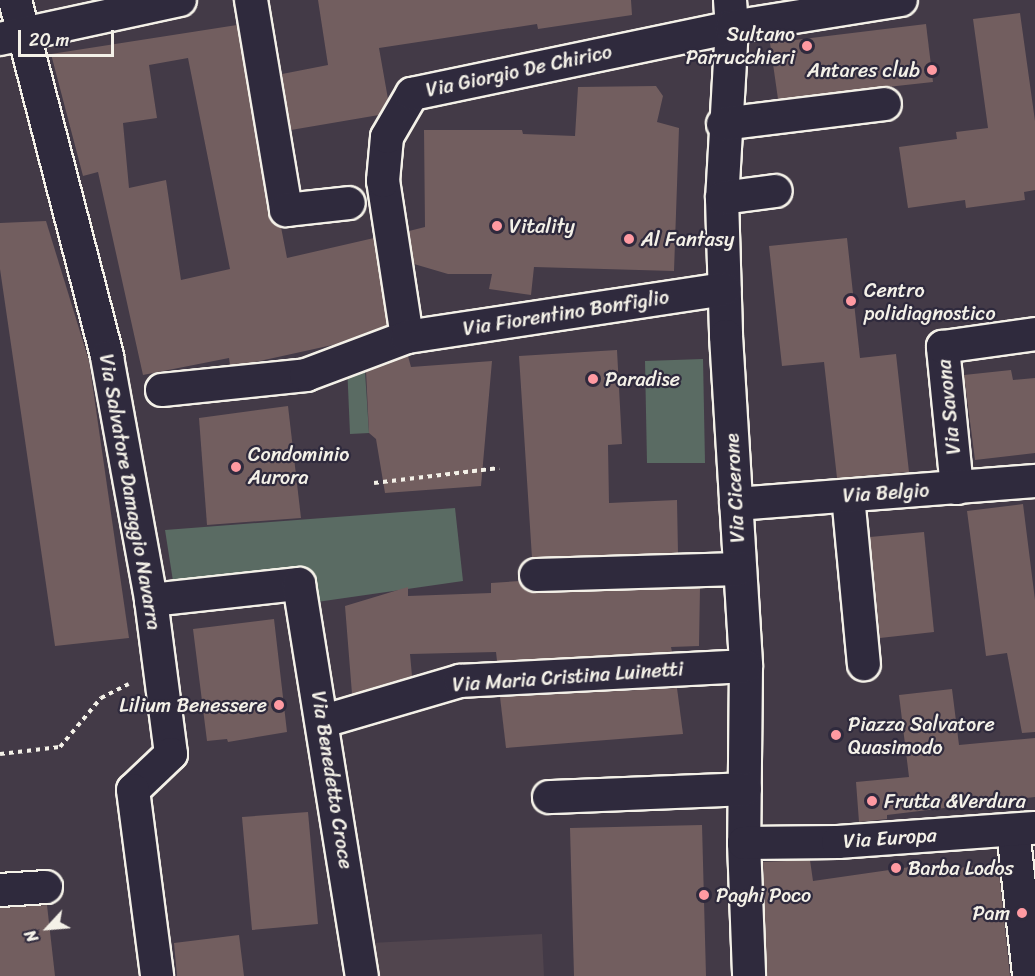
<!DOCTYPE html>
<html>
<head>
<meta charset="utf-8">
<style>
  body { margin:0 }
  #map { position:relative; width:1035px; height:976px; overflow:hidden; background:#433a47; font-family:Sriracha,sans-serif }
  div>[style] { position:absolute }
  .built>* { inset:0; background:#51454e }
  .green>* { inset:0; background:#5a6b63 }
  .building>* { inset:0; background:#725e5f }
  .path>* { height:4px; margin-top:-2px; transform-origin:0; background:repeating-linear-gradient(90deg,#f4f1e8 0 4.5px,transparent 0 9px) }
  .roads { filter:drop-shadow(2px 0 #f4f1e8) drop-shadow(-2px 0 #f4f1e8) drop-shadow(0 2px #f4f1e8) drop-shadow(0 -2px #f4f1e8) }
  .minor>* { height:32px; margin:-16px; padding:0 16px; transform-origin:16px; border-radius:16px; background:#2f2a3d }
  .dots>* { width:16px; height:16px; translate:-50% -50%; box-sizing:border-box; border:3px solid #2f2a3d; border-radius:50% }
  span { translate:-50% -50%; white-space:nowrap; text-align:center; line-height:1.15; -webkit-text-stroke:4.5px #2f2a3d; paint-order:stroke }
  .poi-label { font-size:20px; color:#f4f1e8 }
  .right { translate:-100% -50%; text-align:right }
  .left { translate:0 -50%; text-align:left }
  .street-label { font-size:20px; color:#f4f1e8 }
  .north { position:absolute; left:18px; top:898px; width:60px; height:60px; -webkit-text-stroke:4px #2f2a3d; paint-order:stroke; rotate:244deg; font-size:16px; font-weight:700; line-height:24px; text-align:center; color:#f4f1e8 }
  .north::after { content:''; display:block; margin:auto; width:21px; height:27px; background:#f4f1e8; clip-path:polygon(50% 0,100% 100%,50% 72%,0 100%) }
  .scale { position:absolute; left:18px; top:30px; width:96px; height:27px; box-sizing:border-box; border:3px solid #f4f1e8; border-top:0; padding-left:8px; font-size:18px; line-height:21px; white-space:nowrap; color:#f4f1e8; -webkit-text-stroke:4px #2f2a3d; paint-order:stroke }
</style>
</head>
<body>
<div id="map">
  <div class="built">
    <i style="clip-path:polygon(542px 934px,544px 976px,376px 976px,371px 943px)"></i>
  </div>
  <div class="green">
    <i style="clip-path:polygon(703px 359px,705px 463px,647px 463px,645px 361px)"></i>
    <i style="clip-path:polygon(347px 364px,363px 366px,365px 371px,369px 433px,350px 434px)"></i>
    <i style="clip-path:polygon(455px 508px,463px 581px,310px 603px,175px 594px,165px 530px)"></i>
  </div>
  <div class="building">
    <i style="clip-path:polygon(318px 0,631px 0,632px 15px,538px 29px,537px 24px,379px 48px,388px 99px,379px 115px,291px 130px,282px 74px,328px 65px)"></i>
    <i style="clip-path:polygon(1020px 13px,1035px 121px,1035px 190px,1024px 192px,1025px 200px,966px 208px,965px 200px,908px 208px,899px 147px,957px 139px,956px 132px,988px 128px,973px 19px)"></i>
    <i style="clip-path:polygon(926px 24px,933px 82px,778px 99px,770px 43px)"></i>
    <i style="clip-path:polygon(evenodd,237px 25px,268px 213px,281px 227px,287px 258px,374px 238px,387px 325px,337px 344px,251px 363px,230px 365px,229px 358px,143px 375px,98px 172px,83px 176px,51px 54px,237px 25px,188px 58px,230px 269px,181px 280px,166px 180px,129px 188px,123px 123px,157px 118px,149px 65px,188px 58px)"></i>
    <i style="clip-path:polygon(656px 86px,663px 96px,657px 122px,679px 128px,674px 271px,534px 267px,531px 295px,489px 289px,492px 274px,448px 274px,414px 264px,409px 231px,425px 227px,424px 130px,522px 130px,523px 134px,575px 136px,578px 87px)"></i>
    <i style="clip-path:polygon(46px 221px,89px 361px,129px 638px,55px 646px,0 269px,0 223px)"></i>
    <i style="clip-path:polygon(847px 238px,860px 358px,896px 354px,909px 472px,837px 478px,824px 362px,782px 366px,769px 246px)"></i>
    <i style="clip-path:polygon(617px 350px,622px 444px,608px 445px,609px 503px,677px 500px,678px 553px,532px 558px,519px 356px)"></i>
    <i style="clip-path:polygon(408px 356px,411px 367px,492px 361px,481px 486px,385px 493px,376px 439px,369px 433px,366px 371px)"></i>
    <i style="clip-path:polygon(1011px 370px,1013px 380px,1035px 378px,1035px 453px,975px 460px,964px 375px)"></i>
    <i style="clip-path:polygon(288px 406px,301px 518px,207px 525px,199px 418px)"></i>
    <i style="clip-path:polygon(1023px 504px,1035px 600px,1035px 732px,1022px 733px,1007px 653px,986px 656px,967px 511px)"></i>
    <i style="clip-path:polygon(924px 532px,934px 632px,880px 638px,870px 537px)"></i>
    <i style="clip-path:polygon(520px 581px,527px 591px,537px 593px,700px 588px,699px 646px,671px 647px,672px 652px,497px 661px,496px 652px,410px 654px,412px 676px,352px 694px,345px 606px,408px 587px,408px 596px,491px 593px,491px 583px)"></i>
    <i style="clip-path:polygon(274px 619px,287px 732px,228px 742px,227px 739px,207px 741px,193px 629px)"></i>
    <i style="clip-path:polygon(677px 688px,683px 734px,506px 748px,500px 697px)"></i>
    <i style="clip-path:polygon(952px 689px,959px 745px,1035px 738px,1035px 797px,887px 815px,887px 819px,859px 822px,856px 782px,909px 777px,899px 695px)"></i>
    <i style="clip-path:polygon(308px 812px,318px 924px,252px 930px,242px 817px)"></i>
    <i style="clip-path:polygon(702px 825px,706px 976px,574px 976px,570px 828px)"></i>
    <i style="clip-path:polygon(810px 860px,813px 881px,917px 866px,918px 873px,998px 863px,1010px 976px,767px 976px,763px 862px)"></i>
    <i style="clip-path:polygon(47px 905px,55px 976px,0 976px,0 908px)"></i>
    <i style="clip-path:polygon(239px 935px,244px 976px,177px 976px,174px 943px)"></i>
  </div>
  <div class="path">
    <i style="left:374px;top:483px;width:126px;rotate:-6.8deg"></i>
    <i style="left:0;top:754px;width:60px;rotate:-6.7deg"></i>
    <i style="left:60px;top:747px;width:64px;rotate:-50.1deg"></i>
    <i style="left:101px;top:698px;width:31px;rotate:-27deg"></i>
  </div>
  <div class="roads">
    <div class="minor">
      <i style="left:15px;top:0;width:369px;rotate:75.5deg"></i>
      <i style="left:107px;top:357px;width:247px;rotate:79.7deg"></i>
      <i style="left:151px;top:600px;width:155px;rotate:82.6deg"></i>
      <i style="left:171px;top:754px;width:52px;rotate:136.5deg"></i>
      <i style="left:133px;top:790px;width:188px;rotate:82.6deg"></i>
      <i style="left:251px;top:0;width:213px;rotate:80.5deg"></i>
      <i style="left:286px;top:210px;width:63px;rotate:-6.3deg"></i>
      <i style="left:730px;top:0;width:27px;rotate:86deg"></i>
      <i style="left:732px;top:27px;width:171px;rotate:93.3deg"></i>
      <i style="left:722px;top:198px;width:138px;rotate:88.3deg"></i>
      <i style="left:726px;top:336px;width:331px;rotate:86.5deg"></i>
      <i style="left:746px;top:666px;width:177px;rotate:90.6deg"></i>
      <i style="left:744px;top:843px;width:133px;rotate:87.8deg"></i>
      <i style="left:0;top:39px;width:184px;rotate:-12.2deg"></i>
      <i style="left:723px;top:124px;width:163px;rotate:-7deg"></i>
      <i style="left:722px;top:198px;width:54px;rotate:-7.4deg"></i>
      <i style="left:407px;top:337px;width:158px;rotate:-98.7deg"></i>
      <i style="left:383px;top:181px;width:44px;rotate:-84.8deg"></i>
      <i style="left:387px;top:137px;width:50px;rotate:-59.8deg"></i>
      <i style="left:412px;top:94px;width:327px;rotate:-11.8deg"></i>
      <i style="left:732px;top:27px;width:171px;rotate:-9.1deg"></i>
      <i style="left:162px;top:390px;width:145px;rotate:-5.9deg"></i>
      <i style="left:306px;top:375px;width:108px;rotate:-20.6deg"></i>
      <i style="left:407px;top:337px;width:321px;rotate:-8.6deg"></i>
      <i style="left:957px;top:488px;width:142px;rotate:-95.7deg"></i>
      <i style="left:943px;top:347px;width:93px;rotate:-8deg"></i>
      <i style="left:848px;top:496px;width:169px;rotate:84.6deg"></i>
      <i style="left:736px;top:504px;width:300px;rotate:-4.4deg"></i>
      <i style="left:536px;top:575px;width:204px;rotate:-1.7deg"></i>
      <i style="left:151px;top:600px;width:149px;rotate:-6.2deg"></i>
      <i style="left:299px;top:584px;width:397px;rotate:80.9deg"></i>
      <i style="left:324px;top:721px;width:142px;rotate:-16.4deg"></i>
      <i style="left:460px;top:681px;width:286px;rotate:-3deg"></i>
      <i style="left:549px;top:797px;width:196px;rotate:-2.3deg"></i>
      <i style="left:1013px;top:830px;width:147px;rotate:83.7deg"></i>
      <i style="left:744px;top:843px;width:94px;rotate:-0.6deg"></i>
      <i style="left:838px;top:842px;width:197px;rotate:-4.1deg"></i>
      <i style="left:0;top:890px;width:46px;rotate:-3.7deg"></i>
    </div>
  </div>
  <div class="dots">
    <i style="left:807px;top:46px;background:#ff9aa2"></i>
    <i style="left:932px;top:70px;background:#ff9aa2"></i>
    <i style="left:497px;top:226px;background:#ff9aa2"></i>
    <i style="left:629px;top:239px;background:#ff9aa2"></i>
    <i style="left:851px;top:301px;background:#ff9aa2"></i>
    <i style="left:593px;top:379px;background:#ff9aa2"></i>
    <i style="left:236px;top:467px;background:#ff9aa2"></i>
    <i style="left:279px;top:705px;background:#ff9aa2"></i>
    <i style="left:836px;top:735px;background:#ff9aa2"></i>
    <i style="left:872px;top:801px;background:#ff9aa2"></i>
    <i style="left:896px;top:868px;background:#ff9aa2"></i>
    <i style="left:704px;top:895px;background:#ff9aa2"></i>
    <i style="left:1022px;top:913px;background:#ff9aa2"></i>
  </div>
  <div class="poi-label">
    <span class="right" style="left:795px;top:46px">Sultano<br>Parrucchieri</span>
    <span class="right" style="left:920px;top:70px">Antares club</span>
    <span class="left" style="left:509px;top:226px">Vitality</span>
    <span class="left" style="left:641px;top:239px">Al Fantasy</span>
    <span class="left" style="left:864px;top:302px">Centro<br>polidiagnostico</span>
    <span class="left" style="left:605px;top:379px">Paradise</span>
    <span class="left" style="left:248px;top:466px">Condominio<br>Aurora</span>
    <span class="right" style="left:267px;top:705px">Lilium Benessere</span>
    <span class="left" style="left:848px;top:736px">Piazza Salvatore<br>Quasimodo</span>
    <span class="left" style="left:884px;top:801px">Frutta &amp;Verdura</span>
    <span class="left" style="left:908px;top:868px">Barba Lodos</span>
    <span class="left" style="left:716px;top:895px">Paghi Poco</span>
    <span class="right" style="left:1010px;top:913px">Pam</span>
  </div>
  <div class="street-label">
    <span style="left:519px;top:71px;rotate:-12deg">Via Giorgio De Chirico</span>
    <span style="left:566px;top:313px;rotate:-9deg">Via Fiorentino Bonfiglio</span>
    <span style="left:949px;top:407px;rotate:-96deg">Via Savona</span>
    <span style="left:735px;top:488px;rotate:-93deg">Via Cicerone</span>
    <span style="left:130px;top:492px;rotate:80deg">Via Salvatore Damaggio Navarra</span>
    <span style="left:886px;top:493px;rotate:-4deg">Via Belgio</span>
    <span style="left:568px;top:677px;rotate:-4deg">Via Maria Cristina Luinetti</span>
    <span style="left:332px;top:780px;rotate:81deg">Via Benedetto Croce</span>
    <span style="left:890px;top:838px;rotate:-4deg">Via Europa</span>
  </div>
  <div class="north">N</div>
  <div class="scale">20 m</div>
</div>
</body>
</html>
